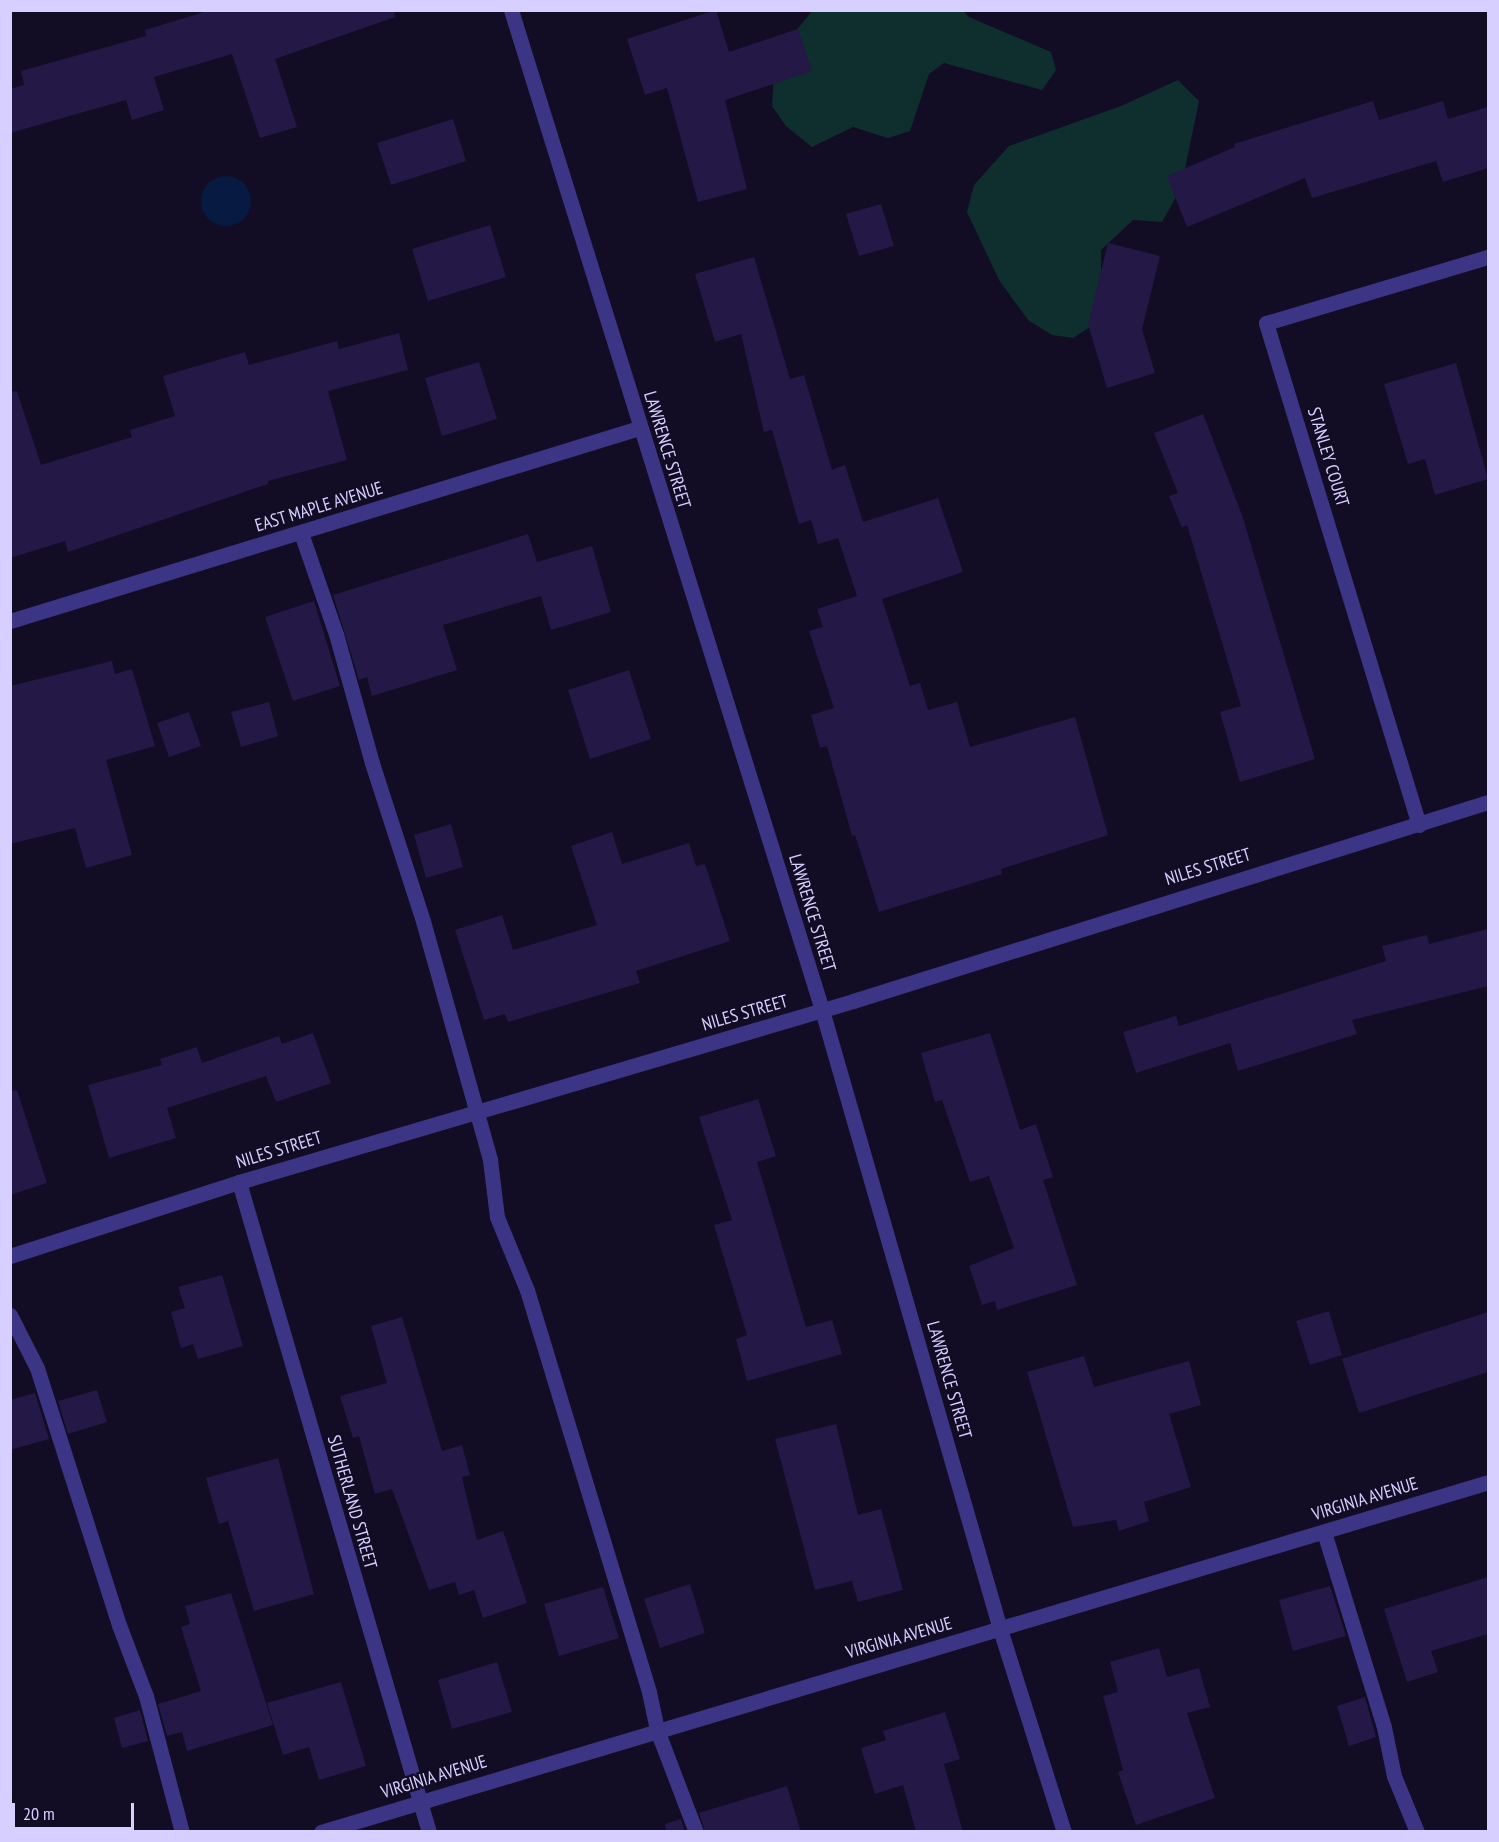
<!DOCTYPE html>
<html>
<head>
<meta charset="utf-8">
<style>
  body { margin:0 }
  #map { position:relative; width:1499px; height:1842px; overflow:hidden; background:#120d24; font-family:"PT Sans Narrow",sans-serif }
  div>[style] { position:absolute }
  .green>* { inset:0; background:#0f2e2e }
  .water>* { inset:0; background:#071a42 }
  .round { border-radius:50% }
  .building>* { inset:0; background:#231846 }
  .minor>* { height:15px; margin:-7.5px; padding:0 7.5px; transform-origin:7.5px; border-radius:7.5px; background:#3c3585 }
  span { translate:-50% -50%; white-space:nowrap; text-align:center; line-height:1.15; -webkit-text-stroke:4.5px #120d24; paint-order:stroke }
  .street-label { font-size:18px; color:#d7cfff }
  .frame { position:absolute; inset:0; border:12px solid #d7cfff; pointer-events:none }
  .scale { position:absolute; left:12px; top:1803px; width:122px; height:27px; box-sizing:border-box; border:3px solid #d7cfff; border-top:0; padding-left:8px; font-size:18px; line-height:21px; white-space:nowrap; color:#d7cfff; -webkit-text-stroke:4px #120d24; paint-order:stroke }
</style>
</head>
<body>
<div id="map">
  <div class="green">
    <i style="clip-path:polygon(812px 11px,963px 11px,969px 17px,1051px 52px,1056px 70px,1042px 90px,944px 63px,929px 74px,910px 131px,888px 138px,853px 127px,812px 147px,786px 126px,772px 106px,775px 57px)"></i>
    <i style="clip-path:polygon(1178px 80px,1199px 101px,1181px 188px,1162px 222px,1133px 220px,1101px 250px,1101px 320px,1073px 338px,1052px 335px,1028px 320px,999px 280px,967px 212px,974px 185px,1009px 146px,1121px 106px)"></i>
  </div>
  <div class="water">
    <i class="round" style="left:201px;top:176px;width:50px;height:50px"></i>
  </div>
  <div class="building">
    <i style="clip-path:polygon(211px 10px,394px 10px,395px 17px,275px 59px,297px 127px,260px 138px,232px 54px,154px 77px,164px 110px,132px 120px,126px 100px,10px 133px,10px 89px,24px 85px,21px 71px,146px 36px,145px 30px)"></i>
    <i style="clip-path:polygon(716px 10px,729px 52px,798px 29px,812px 71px,725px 100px,747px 189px,698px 202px,667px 88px,645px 95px,627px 39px)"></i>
    <i style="clip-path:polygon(1373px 101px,1379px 120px,1443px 101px,1448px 119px,1488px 107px,1488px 168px,1443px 182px,1436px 161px,1312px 198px,1305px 178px,1187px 227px,1167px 176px,1235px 147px,1234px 144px)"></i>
    <i style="clip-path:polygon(453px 119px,466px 161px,391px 185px,377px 143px)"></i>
    <i style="clip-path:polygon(881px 204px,894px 246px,859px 256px,846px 214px)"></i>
    <i style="clip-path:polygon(490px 225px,506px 277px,428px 301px,412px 249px)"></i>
    <i style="clip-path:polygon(1108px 243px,1160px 256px,1142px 329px,1155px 373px,1107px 388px,1088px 324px)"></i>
    <i style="clip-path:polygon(754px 257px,790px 379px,804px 375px,832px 470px,845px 465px,863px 522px,938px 498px,963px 572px,882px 599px,910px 686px,920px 683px,928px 710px,957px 702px,970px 747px,1075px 717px,1108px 835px,1001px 869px,1002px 874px,879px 912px,855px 835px,852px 836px,827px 746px,820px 748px,811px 715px,834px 708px,809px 631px,823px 627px,817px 609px,857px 596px,838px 538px,818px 544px,811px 520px,799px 524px,772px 430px,764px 432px,741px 334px,715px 342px,695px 274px)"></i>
    <i style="clip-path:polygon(399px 333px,408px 370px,328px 391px,347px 460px,268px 481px,268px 484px,68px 552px,65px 541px,10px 558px,10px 392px,17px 391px,41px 465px,132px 437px,130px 430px,175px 416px,163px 376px,245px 352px,249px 365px,337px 341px,339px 349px)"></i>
    <i style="clip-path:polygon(479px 362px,497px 419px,442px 436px,425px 378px)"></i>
    <i style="clip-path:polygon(1456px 363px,1488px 479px,1435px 495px,1425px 459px,1408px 464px,1384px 384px)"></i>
    <i style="clip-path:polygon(1203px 414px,1242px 515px,1315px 759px,1240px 782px,1220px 712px,1241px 706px,1187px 525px,1182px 528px,1169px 496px,1178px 493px,1154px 433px)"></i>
    <i style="clip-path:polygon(528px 534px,537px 562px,592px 546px,611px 612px,551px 630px,541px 596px,443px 625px,457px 670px,372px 696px,367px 677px,359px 680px,333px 595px)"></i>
    <i style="clip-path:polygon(314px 601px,340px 686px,293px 701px,265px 617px)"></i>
    <i style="clip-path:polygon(112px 661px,115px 674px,132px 669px,155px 746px,106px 760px,132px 855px,86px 868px,75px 828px,10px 844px,10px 686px)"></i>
    <i style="clip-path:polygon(629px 670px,651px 739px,590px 759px,568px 690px)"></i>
    <i style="clip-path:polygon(269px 702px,278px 736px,241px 747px,231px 712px)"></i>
    <i style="clip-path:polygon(189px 712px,201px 746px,169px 757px,157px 723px)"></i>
    <i style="clip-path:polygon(451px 824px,463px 867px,426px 878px,414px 835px)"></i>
    <i style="clip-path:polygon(612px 832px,622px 864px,689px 843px,696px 866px,705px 864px,730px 941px,636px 971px,640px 983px,508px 1022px,505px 1014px,484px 1020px,455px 930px,502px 915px,513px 950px,597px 925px,571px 846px)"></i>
    <i style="clip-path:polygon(1488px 929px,1488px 986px,1352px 1020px,1357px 1034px,1238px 1071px,1230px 1043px,1136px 1073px,1123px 1032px,1176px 1016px,1179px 1026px,1386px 961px,1382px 946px,1427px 935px,1429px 944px)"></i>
    <i style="clip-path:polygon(313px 1033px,331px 1083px,276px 1102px,266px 1076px,167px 1108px,176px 1138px,109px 1158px,88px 1085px,162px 1065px,160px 1059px,197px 1047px,202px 1063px,279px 1036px,282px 1044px)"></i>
    <i style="clip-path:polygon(990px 1033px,1020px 1130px,1036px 1124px,1053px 1177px,1043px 1180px,1077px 1285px,997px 1310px,995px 1301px,982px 1305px,969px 1266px,1014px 1248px,989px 1176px,970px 1182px,942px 1100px,935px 1102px,921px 1053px)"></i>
    <i style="clip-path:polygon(17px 1090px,47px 1183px,10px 1195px,10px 1091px)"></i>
    <i style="clip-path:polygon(758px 1099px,776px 1156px,757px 1162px,806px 1327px,832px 1320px,842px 1354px,747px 1381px,736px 1339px,747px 1335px,714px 1225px,732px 1220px,699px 1117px)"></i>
    <i style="clip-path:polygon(222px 1275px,243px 1346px,198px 1359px,193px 1344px,181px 1348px,171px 1312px,185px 1308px,178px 1287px)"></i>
    <i style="clip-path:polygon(1329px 1311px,1342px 1355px,1310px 1365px,1296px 1321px)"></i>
    <i style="clip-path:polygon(1488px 1312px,1488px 1372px,1359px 1413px,1342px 1359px)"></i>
    <i style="clip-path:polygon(402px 1317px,442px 1451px,462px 1445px,470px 1475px,462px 1477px,477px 1540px,503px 1531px,527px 1603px,483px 1618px,474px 1590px,459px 1595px,455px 1582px,429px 1590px,392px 1489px,375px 1494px,359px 1436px,353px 1438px,340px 1396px,387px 1383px,371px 1326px)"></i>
    <i style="clip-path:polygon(1084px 1356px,1094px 1387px,1189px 1361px,1201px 1405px,1169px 1414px,1191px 1487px,1144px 1502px,1149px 1521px,1119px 1531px,1116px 1520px,1073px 1527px,1027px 1372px)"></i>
    <i style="clip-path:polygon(97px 1390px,107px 1422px,68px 1434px,58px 1401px)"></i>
    <i style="clip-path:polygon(35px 1393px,49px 1439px,10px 1450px,10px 1400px)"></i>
    <i style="clip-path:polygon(836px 1424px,858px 1515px,881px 1509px,903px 1590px,858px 1602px,852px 1581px,815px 1590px,775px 1439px)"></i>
    <i style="clip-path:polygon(278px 1458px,314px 1594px,254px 1611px,228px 1521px,219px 1524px,206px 1478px)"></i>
    <i style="clip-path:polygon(1488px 1577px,1488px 1634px,1431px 1651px,1438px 1672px,1407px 1682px,1384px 1609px)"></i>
    <i style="clip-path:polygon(690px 1584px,705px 1633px,660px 1648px,644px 1599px)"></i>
    <i style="clip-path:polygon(1330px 1586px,1346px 1636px,1293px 1651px,1279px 1600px)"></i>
    <i style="clip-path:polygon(603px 1587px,619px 1638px,559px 1656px,544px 1604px)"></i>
    <i style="clip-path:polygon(231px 1593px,273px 1725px,187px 1751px,182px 1732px,167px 1736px,158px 1704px,201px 1691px,181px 1627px,190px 1624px,185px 1606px)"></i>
    <i style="clip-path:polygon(1159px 1648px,1167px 1677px,1199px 1668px,1210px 1707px,1187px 1713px,1215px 1798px,1136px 1825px,1118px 1772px,1123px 1770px,1103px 1696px,1118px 1692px,1110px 1662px)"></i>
    <i style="clip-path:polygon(497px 1662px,512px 1712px,452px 1729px,438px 1680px)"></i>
    <i style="clip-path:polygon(341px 1682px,366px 1766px,319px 1780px,309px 1747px,283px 1755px,267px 1703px)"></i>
    <i style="clip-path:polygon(1365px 1697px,1376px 1737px,1349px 1746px,1337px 1706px)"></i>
    <i style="clip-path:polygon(140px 1710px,148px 1741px,122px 1748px,114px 1718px)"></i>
    <i style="clip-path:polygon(945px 1712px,960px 1759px,944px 1764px,963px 1832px,916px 1832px,903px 1785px,875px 1794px,861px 1748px,886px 1740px,883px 1731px)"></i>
    <i style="clip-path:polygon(787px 1786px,801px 1832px,705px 1832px,699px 1813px)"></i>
    <i style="clip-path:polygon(681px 1819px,685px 1832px,666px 1832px,665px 1824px)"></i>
  </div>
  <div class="minor">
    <i style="left:511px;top:10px;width:1047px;rotate:72.72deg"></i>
    <i style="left:822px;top:1010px;width:644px;rotate:73.96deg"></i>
    <i style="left:1000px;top:1629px;width:213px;rotate:72.5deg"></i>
    <i style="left:301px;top:533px;width:107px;rotate:70.9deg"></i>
    <i style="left:336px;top:634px;width:134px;rotate:74.4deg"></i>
    <i style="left:372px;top:763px;width:166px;rotate:72.1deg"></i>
    <i style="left:423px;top:921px;width:248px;rotate:74.3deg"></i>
    <i style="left:490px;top:1160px;width:57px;rotate:83deg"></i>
    <i style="left:497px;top:1217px;width:79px;rotate:67.7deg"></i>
    <i style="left:527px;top:1290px;width:420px;rotate:73.1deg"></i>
    <i style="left:649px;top:1692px;width:39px;rotate:78deg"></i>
    <i style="left:657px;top:1730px;width:109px;rotate:69.1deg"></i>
    <i style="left:10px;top:621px;width:658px;rotate:-17.06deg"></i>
    <i style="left:1419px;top:825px;width:525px;rotate:-106.95deg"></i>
    <i style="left:1266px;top:323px;width:232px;rotate:-16.6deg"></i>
    <i style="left:239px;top:1182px;width:677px;rotate:73.71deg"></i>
    <i style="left:10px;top:1256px;width:241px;rotate:-17.9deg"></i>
    <i style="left:239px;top:1182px;width:640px;rotate:-16.42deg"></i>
    <i style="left:853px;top:1001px;width:665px;rotate:-17.4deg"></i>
    <i style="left:10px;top:1315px;width:59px;rotate:63deg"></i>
    <i style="left:37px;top:1368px;width:270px;rotate:72.3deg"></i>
    <i style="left:119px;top:1625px;width:76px;rotate:69.2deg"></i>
    <i style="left:146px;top:1696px;width:141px;rotate:75.2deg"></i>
    <i style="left:1324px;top:1532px;width:204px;rotate:72.9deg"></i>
    <i style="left:1384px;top:1727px;width:50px;rotate:78.5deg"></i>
    <i style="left:1394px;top:1776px;width:61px;rotate:67.7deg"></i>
    <i style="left:321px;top:1832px;width:1218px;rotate:-16.69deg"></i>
  </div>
  <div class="street-label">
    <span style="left:667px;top:450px;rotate:73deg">LAWRENCE STREET</span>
    <span style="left:1328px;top:457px;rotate:73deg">STANLEY COURT</span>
    <span style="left:319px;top:507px;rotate:-17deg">EAST MAPLE AVENUE</span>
    <span style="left:1208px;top:867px;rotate:-17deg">NILES STREET</span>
    <span style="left:812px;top:913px;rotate:73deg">LAWRENCE STREET</span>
    <span style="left:745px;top:1013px;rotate:-16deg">NILES STREET</span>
    <span style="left:279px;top:1150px;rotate:-17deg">NILES STREET</span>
    <span style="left:949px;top:1380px;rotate:74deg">LAWRENCE STREET</span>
    <span style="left:1365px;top:1499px;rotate:-17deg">VIRGINIA AVENUE</span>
    <span style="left:352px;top:1502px;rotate:74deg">SUTHERLAND STREET</span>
    <span style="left:899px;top:1638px;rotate:-16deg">VIRGINIA AVENUE</span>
    <span style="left:434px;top:1777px;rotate:-17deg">VIRGINIA AVENUE</span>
  </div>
  <div class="frame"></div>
  <div class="scale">20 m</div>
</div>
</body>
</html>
